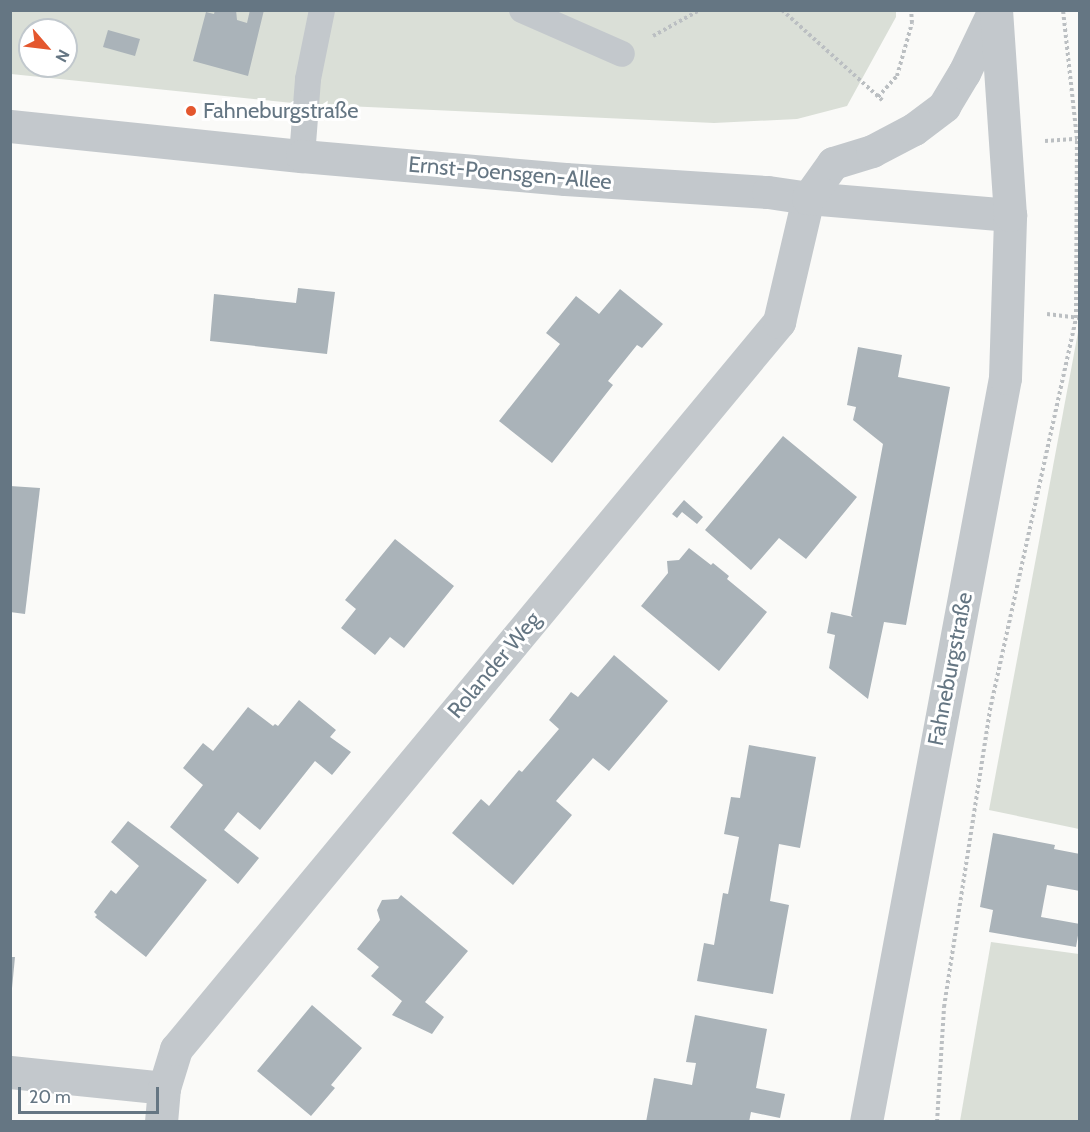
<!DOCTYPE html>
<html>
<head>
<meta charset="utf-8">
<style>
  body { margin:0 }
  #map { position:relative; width:1090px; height:1132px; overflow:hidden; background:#fafaf8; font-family:Cabin,sans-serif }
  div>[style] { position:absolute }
  .green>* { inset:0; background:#dadfd7 }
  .building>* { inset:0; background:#aab3b9 }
  .path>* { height:4px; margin-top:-2px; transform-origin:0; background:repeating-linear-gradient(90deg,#bbbfc2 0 3px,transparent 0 6px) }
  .service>* { height:26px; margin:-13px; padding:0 13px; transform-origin:13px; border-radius:13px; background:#c3c8cc }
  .minor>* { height:33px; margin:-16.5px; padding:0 16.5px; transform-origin:16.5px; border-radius:16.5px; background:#c3c8cc }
  .tertiary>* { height:33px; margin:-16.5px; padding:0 16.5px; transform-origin:16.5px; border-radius:16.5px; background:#c3c8cc }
  .dots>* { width:16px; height:16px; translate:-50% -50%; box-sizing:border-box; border:3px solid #fff; border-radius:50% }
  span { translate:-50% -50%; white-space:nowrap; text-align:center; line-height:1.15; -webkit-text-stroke:6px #fff; paint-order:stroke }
  .poi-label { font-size:22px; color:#657683 }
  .left { translate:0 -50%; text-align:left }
  .street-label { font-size:22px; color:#657683 }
  .frame { position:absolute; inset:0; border:12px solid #657683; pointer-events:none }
  .north { position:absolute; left:18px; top:18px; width:60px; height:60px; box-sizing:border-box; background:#fff; border:2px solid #c1c8cd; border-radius:50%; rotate:118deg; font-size:16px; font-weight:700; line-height:24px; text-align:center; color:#657683 }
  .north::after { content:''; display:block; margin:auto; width:21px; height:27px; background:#e4572e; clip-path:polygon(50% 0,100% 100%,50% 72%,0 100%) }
  .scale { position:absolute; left:18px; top:1087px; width:141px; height:27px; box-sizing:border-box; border:3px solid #657683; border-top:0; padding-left:8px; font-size:18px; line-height:21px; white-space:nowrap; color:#657683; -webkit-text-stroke:4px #fff; paint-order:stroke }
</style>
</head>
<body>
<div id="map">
  <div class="green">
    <i style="clip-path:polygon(evenodd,11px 11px,896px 11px,896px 17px,847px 106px,797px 119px,714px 123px,302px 104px,11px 74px,11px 11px,30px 30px,66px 30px,66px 66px,30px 66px,30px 30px)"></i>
    <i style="clip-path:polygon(1079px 327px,1080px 829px,1079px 829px,989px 810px)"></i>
    <i style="clip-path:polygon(991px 942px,1079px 954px,1079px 1121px,960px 1121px)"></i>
  </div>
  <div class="building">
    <i style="clip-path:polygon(215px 10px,236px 10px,237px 20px,247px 23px,250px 10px,264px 10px,248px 76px,193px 61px,206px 12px,214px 14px)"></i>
    <i style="clip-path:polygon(108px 30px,140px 39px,135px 56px,103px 47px)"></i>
    <i style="clip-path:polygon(298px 288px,335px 292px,327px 354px,210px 341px,214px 294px,296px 303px)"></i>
    <i style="clip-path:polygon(620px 289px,663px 324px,642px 348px,637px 345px,608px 381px,613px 385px,552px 463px,499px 421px,560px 344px,546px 333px,576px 296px,599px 314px)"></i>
    <i style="clip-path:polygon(858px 347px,902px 355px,898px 377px,950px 387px,906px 625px,884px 622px,868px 699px,829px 668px,835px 635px,827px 633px,831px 612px,853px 617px,851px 615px,883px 444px,853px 420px,856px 407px,847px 405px)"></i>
    <i style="clip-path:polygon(783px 436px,857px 497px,806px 559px,779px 538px,751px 570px,705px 530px)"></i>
    <i style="clip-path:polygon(10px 486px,40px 488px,25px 614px,10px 612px)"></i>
    <i style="clip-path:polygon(684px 500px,703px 517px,697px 524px,682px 512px,677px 518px,672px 514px)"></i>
    <i style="clip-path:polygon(395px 539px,454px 586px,404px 648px,390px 637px,375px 655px,341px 628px,356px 609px,345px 600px)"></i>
    <i style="clip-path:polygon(689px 548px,711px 565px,713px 563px,729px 576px,727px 579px,767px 612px,719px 671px,641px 606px,668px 573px,667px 561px,679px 560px)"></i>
    <i style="clip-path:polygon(614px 655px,668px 701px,609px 771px,593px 758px,556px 801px,572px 815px,513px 885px,452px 833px,481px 799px,489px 806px,519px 770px,522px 772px,559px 729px,549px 720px,571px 692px,578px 697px)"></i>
    <i style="clip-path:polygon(299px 700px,336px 730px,330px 737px,351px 752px,332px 775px,315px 761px,260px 830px,238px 812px,224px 830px,259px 858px,238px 884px,170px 827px,203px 785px,183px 768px,203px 743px,213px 751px,248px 707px,273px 726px,275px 724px,278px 726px)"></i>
    <i style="clip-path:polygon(749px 745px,816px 757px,800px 848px,779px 844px,770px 901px,789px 905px,773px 994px,697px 981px,704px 943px,714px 945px,723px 893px,728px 894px,739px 837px,724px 834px,731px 797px,740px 798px)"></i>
    <i style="clip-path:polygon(128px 821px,207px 880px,146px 957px,95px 917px,97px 915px,94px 912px,111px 890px,116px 894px,139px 866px,111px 842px)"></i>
    <i style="clip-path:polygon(993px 833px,1055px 845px,1054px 849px,1080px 854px,1080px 891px,1047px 885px,1041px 917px,1080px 924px,1076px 947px,989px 932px,993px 910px,980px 907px)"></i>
    <i style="clip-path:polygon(401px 895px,468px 951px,425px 1002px,444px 1017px,432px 1034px,392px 1015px,402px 1001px,371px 976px,379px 967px,357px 949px,380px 920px,377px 910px,382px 900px,398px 899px)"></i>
    <i style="clip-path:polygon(10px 957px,15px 957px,12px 988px,10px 987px)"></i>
    <i style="clip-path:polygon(312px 1005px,362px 1048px,331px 1085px,335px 1088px,311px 1116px,257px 1071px)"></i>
    <i style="clip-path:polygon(695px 1015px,767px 1029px,756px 1088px,785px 1094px,780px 1118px,751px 1112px,749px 1122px,646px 1122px,654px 1078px,692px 1085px,696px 1063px,686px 1062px)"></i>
  </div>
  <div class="path">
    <i style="left:782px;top:10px;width:135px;rotate:42deg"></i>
    <i style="left:653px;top:36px;width:54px;rotate:-29deg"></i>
    <i style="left:878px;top:97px;width:28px;rotate:-48deg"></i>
    <i style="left:897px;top:76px;width:55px;rotate:-74.2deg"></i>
    <i style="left:912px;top:23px;width:13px;rotate:-94deg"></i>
    <i style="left:1045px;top:141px;width:32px;rotate:-4deg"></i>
    <i style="left:1047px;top:314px;width:33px;rotate:7deg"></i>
    <i style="left:937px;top:1122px;width:115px;rotate:-86.5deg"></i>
    <i style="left:944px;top:1007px;width:306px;rotate:-81.2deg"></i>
    <i style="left:991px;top:705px;width:396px;rotate:-77.6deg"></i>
    <i style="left:1076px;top:318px;width:179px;rotate:-89.7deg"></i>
    <i style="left:1077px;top:139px;width:130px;rotate:-96.2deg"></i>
  </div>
  <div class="service">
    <i style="left:522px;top:10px;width:109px;rotate:23.7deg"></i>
    <i style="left:302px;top:156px;width:77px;rotate:-85.5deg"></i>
    <i style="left:308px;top:79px;width:70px;rotate:-78.5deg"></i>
  </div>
  <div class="minor">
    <i style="left:10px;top:1072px;width:155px;rotate:5.9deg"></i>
    <i style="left:161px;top:1122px;width:34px;rotate:-85deg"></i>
    <i style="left:164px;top:1088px;width:41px;rotate:-72.9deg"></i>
    <i style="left:176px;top:1049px;width:945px;rotate:-50.33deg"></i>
    <i style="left:779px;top:322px;width:127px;rotate:-76.8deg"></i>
  </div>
  <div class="tertiary">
    <i style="left:10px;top:126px;width:294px;rotate:5.9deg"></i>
    <i style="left:302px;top:156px;width:264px;rotate:5deg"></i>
    <i style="left:565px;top:179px;width:203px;rotate:3.7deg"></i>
    <i style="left:768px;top:192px;width:40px;rotate:8.5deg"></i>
    <i style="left:808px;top:198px;width:203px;rotate:4.8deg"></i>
    <i style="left:808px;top:198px;width:43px;rotate:-54.5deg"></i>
    <i style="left:833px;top:163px;width:41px;rotate:-17.1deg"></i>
    <i style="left:872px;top:151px;width:47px;rotate:-27.6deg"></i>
    <i style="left:914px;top:129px;width:38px;rotate:-37deg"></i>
    <i style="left:944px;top:106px;width:39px;rotate:-59deg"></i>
    <i style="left:964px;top:73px;width:70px;rotate:-64.5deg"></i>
    <i style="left:866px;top:1122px;width:757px;rotate:-79.42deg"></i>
    <i style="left:1005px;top:378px;width:163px;rotate:-88.2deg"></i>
    <i style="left:1010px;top:215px;width:205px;rotate:-93.9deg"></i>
  </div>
  <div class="dots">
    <i style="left:191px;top:111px;background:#e4572e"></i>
  </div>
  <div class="poi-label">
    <span class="left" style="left:203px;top:111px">Fahneburgstraße</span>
  </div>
  <div class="street-label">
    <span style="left:510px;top:173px;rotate:5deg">Ernst-Poensgen-Allee</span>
    <span style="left:494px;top:665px;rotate:-50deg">Rolander Weg</span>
    <span style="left:950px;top:669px;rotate:-79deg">Fahneburgstraße</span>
  </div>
  <div class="frame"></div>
  <div class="north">N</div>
  <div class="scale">20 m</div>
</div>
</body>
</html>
